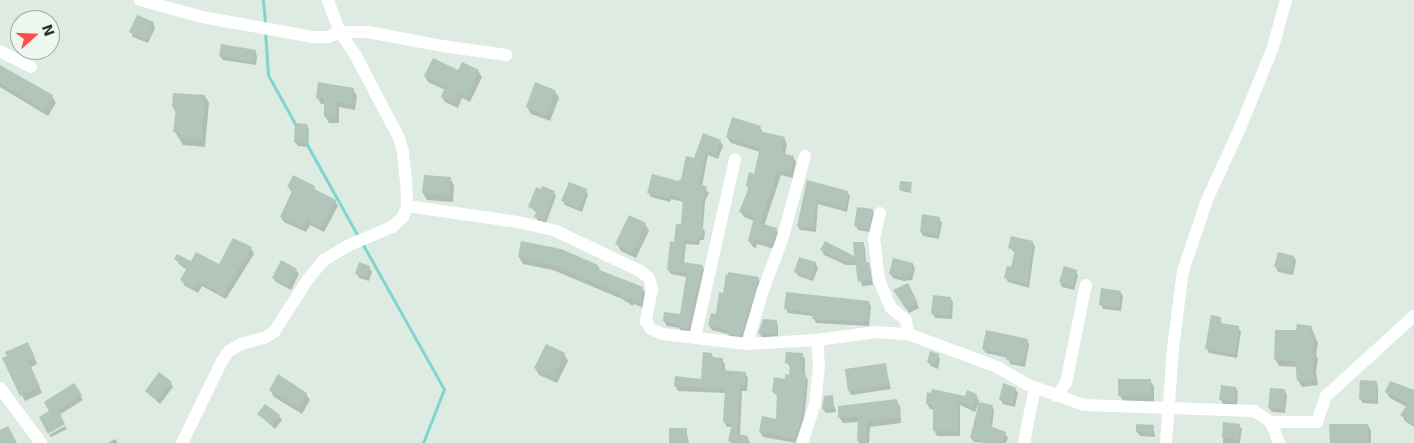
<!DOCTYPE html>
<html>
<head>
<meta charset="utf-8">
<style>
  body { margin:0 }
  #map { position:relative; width:1414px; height:443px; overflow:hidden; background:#ddebe2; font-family:"DejaVu Sans",sans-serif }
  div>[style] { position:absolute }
  .shadow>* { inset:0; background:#0003 }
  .stream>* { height:3px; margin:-1.5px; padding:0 1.5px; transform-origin:1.5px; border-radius:1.5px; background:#7fd5d1 }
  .building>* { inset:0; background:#b2c5ba }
  .minor>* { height:12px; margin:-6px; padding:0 6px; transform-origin:6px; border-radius:6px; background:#fff }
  span { translate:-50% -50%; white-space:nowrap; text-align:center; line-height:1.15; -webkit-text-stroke:4px #edf7f0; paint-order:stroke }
  .north { position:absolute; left:10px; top:10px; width:50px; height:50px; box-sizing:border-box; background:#edf7f0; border:1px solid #9aaca2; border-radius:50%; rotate:70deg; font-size:14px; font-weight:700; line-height:20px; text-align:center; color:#1d3b2d }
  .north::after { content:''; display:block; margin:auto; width:18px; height:22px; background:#fe4e47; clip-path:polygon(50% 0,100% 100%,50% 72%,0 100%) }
</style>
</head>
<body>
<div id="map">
  <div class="shadow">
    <i style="clip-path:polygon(153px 23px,155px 28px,148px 43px,133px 37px,131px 32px)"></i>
    <i style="clip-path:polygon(255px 51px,257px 56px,256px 65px,223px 60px,220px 56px)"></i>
    <i style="clip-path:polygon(462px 64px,478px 71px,482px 77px,470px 102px,462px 98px,458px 108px,445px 102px,442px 97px,445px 90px,428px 82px,425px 76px,458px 72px)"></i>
    <i style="clip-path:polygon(0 66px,52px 96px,56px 103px,48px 116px,0 87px)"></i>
    <i style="clip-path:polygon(353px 89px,357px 96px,355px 110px,339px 107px,339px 123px,329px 123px,325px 116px,325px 104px,321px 104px,317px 97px)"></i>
    <i style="clip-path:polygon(555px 91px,559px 98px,550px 121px,531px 114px,527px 107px)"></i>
    <i style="clip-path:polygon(205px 96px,209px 103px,205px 147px,183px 145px,175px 132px,176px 113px,173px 107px)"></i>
    <i style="clip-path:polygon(307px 125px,309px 130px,308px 147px,298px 146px,295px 142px)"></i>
    <i style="clip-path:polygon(760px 127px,763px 133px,784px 138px,787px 144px,785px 155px,793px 157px,796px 162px,793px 178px,781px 175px,764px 226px,776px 229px,779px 234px,775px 249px,757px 244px,756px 248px,753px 247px,749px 241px,754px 221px,744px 217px,741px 212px,749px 190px,747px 186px,755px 175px,760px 152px,731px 143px,727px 137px)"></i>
    <i style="clip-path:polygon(704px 135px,720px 141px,723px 146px,718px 159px,708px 155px,702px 186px,709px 193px,705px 201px,703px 228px,705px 232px,704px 240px,700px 240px,699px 245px,686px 244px,684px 263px,702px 266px,705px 271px,691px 333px,682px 332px,679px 328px,667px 326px,664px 321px,681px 316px,687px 277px,671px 274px,668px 270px,682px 225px,684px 202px,671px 199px,670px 202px,651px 197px,648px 192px,679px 183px,695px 159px)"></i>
    <i style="clip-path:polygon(425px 176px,450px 179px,454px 185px,453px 202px,427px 200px,423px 193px)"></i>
    <i style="clip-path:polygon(808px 182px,847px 192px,850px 196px,847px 212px,818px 204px,816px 232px,800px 230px,798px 226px)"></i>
    <i style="clip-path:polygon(911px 184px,911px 193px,901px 191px,900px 190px)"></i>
    <i style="clip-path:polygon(289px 187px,314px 187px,317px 192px,335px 201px,338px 206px,324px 232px,310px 225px,306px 232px,284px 222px,281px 217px,292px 193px)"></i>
    <i style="clip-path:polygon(586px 190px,588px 195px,582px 212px,565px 205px,563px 201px)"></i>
    <i style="clip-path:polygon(554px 192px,556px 196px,546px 223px,538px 221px,536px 217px,537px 213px,530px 207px)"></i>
    <i style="clip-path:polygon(872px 210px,875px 215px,870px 232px,858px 230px,856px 226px)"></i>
    <i style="clip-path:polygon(939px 218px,942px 223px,939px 239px,923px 236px,921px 232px)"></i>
    <i style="clip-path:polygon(645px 224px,649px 231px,636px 258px,621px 251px,617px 244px)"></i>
    <i style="clip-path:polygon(1032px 242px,1035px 246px,1029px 288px,1008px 282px,1006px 278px,1012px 269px,1015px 253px,1010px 248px)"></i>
    <i style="clip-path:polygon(863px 243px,865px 248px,866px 263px,870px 267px,873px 285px,862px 286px,857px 265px,846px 265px,824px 255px,822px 250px,855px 258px)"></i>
    <i style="clip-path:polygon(251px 248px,254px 254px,226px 299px,202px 286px,198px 293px,185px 286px,182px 280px,187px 270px,179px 264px,176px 259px,220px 266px)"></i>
    <i style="clip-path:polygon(519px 257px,598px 266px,601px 272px,642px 288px,646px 295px,645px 309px,634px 304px,633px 306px,622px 299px,553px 270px,523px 264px)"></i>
    <i style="clip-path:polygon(1294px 257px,1296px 261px,1293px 275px,1278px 272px,1276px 267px)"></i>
    <i style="clip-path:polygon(815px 263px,818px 268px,813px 281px,798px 276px,796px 272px)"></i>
    <i style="clip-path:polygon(913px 264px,915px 269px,912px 280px,904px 281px,893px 278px,890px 273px)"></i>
    <i style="clip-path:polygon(369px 267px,372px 272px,369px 281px,359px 278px,357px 274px)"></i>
    <i style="clip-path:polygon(296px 270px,299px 274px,291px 290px,276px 282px,273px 278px)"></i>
    <i style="clip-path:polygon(1076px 271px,1078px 276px,1074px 290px,1062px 287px,1060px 282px)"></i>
    <i style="clip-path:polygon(758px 278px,761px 284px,744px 340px,730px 338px,728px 334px,712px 330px,709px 325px,717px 316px,724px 294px)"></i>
    <i style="clip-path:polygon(910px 289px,919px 308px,909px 313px,895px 291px)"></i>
    <i style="clip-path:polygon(1120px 292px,1123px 296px,1121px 311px,1103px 309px,1101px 305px)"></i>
    <i style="clip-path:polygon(950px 298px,953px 302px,952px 319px,935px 318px,933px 314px)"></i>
    <i style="clip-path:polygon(869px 302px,871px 307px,869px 326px,816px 323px,813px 316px,788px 313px,786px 309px)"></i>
    <i style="clip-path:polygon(1220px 318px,1222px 325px,1238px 327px,1241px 332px,1237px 358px,1209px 353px,1207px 348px)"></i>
    <i style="clip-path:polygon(764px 320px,776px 321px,778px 325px,778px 338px,762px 338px,760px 334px)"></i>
    <i style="clip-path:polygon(1311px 327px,1318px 343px,1316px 355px,1318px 359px,1316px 372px,1318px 385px,1302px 387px,1298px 380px,1297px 367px,1279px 366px,1276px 360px,1297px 331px)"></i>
    <i style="clip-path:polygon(1027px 340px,1029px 345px,1025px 367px,1010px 364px,1008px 358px,986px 353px,983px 349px)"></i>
    <i style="clip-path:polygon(31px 349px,37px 364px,31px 367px,42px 393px,25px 401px,4px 359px)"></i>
    <i style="clip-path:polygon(564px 354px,568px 361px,557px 383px,539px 375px,535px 368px)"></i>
    <i style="clip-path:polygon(711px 354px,714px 358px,722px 359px,725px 365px,725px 371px,745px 373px,748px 378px,747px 391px,742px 391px,740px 436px,747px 437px,750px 443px,731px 443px,730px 440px,732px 427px,727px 427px,724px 422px,726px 393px,678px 391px,675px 385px,702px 380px)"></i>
    <i style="clip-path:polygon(802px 354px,805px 359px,805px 375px,808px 380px,804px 420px,797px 443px,763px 437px,760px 432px,777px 421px,778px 397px,773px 392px,790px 376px,791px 368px,787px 363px)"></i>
    <i style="clip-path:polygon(938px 355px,940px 359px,938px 369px,931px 366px,928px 362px)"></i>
    <i style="clip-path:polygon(885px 364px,891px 389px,851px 395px,849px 391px)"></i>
    <i style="clip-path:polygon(1150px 380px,1154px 387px,1154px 402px,1124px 402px,1120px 396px)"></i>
    <i style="clip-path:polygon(1376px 382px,1378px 386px,1378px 404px,1363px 403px,1360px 399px)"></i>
    <i style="clip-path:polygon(171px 383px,173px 387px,160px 404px,146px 391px)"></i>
    <i style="clip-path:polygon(1399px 384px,1414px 392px,1414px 427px,1405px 421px,1402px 415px,1407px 407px,1390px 398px,1386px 392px)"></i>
    <i style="clip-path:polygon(74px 385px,83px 400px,59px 415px,51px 412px)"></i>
    <i style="clip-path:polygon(1236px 388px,1238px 392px,1237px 406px,1223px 404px,1221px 400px)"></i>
    <i style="clip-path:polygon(1015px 389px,1018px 393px,1015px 407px,1003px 404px,1001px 400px)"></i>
    <i style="clip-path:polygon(270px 390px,306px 394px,310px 400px,302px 414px,274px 397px)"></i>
    <i style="clip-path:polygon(1284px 390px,1287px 395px,1285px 413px,1272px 412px,1269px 408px)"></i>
    <i style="clip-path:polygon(976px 395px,979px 401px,978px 404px,992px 406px,994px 410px,992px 428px,1005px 433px,1008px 438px,1006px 443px,974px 442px,971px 438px,979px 406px,978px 405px,975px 412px,960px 405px,960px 436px,937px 436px,934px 430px,934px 410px,930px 409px,927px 404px)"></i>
    <i style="clip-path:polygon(832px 397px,836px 412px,826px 413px,823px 409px)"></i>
    <i style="clip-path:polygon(896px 401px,900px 406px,901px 423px,870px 427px,869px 443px,859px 443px,858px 441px,859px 422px,843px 423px,839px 417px)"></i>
    <i style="clip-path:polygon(259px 414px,279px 416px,282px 420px,275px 429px)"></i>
    <i style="clip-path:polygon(1224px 424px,1239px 425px,1242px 429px,1240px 443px,1223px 443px)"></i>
    <i style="clip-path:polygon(1368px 425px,1371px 431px,1371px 443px,1331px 443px)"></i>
    <i style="clip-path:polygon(65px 426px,67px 429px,51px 437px,49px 435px)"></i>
    <i style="clip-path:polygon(1153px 426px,1155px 437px,1140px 436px,1137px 432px)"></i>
    <i style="clip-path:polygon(686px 430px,689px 443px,671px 443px)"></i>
    <i style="clip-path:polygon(115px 439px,118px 443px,108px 443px)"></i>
  </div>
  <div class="stream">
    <i style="left:263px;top:0;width:24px;rotate:85deg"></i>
    <i style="left:265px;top:31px;width:44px;rotate:86.1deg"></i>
    <i style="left:268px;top:75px;width:60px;rotate:60.9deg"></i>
    <i style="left:305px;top:141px;width:111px;rotate:60.9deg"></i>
    <i style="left:362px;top:243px;width:167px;rotate:60.7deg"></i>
    <i style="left:444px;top:389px;width:58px;rotate:111.3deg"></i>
  </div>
  <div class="building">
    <i style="clip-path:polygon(137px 15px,154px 22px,146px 40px,129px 32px)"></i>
    <i style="clip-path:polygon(221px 44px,256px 50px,254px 62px,219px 56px)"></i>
    <i style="clip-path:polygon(433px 58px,458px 70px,462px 62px,479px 70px,467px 97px,459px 93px,455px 103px,441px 97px,445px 87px,424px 76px)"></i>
    <i style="clip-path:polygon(0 65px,53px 95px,44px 110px,0 83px)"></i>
    <i style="clip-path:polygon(318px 82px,354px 88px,352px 104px,336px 101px,336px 117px,324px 117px,324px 99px,316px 98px)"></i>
    <i style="clip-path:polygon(535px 82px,555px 90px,546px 115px,526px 107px)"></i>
    <i style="clip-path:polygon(173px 93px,205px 95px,202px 140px,178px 138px,179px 133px,173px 132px,176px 108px,172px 107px)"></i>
    <i style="clip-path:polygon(732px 117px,761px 126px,759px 131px,785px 137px,781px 153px,794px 156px,790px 173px,778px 170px,760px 223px,777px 228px,772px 244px,754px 239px,753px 243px,748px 241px,754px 217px,739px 212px,749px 187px,746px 186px,749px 172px,754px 174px,760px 148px,726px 137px)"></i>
    <i style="clip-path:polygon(295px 123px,307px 124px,306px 143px,294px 142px)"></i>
    <i style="clip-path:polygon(703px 133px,721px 140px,716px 155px,706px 151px,699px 183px,707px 187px,703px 196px,701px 226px,703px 226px,702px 236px,698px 236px,697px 241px,684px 240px,682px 262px,703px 265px,688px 329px,678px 328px,678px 324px,663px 321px,664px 312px,680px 314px,684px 288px,687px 273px,667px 270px,670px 241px,674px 242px,676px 224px,681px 224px,683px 198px,669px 195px,668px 198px,647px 193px,652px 174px,678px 181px,681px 179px,686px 156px,694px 158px)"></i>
    <i style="clip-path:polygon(293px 175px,315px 186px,314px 189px,336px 200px,321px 227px,307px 220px,303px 228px,280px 217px,293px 189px,287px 187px)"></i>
    <i style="clip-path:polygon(424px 175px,451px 177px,449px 196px,422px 193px)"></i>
    <i style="clip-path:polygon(807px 180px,848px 191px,845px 208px,816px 200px,814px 228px,797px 226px)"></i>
    <i style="clip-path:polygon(900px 181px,912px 182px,911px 191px,899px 190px)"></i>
    <i style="clip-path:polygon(569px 182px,587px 189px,579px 208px,561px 201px)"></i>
    <i style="clip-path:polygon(542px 186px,555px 191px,544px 220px,534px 217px,537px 210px,528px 207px,536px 187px,541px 189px)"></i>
    <i style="clip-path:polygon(857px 207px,873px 209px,868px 229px,854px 226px)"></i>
    <i style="clip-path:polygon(922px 214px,940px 217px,937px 235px,920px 232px)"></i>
    <i style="clip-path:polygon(629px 215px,646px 223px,632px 252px,615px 244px)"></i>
    <i style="clip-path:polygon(1011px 236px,1033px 241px,1027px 284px,1004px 278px,1007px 266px,1011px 267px,1015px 250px,1008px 248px)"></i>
    <i style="clip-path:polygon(233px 238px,252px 247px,223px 295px,199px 282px,195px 289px,180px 280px,187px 268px,174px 259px,177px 254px,191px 261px,196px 252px,219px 264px)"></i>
    <i style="clip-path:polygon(521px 241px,561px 249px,598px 265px,597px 269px,643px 287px,641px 303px,630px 298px,629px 300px,618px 295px,619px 293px,548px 263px,518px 257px)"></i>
    <i style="clip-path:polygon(825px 241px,854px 256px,853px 242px,864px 242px,864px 262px,869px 262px,871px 280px,858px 282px,855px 261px,843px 261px,820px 250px)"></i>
    <i style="clip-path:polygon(1278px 252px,1294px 256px,1291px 271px,1274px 267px)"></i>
    <i style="clip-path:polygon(799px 257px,816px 262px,811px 278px,794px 272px)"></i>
    <i style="clip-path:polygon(893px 258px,913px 263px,910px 275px,901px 277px,889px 274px)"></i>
    <i style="clip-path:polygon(281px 260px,297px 269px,288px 286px,272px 278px)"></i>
    <i style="clip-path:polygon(359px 262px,370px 266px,366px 278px,355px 274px)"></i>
    <i style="clip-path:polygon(1064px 266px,1077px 270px,1072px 287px,1059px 282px)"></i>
    <i style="clip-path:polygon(728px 272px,759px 277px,741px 335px,728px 334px,726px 333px,727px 330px,708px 325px,711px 313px,716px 314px,719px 292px,723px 293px,726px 274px,728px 275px)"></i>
    <i style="clip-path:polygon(908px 283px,918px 303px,906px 309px,893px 290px)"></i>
    <i style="clip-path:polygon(1101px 288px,1121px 291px,1119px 307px,1099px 305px)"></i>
    <i style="clip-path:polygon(786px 292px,869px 301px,867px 322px,812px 319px,813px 313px,784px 309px)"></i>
    <i style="clip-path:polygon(933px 295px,951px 297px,950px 316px,931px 314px)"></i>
    <i style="clip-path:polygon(1211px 315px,1221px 317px,1220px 323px,1239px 326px,1235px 354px,1205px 349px)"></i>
    <i style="clip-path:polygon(763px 319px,777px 320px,776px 334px,758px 334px)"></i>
    <i style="clip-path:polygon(1297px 324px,1312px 326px,1310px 335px,1315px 335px,1312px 351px,1315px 351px,1313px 365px,1315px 379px,1297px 381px,1295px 361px,1274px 360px,1275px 330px,1296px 330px)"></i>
    <i style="clip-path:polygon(986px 330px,1028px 339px,1023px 363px,1006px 360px,1007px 354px,982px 349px)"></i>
    <i style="clip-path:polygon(28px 342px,35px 358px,28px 361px,40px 387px,20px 396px,2px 358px,7px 356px,5px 352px)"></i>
    <i style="clip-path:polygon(546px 344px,565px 353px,553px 377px,534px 368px)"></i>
    <i style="clip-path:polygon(930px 351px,939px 354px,935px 365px,927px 362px)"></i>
    <i style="clip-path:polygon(703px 352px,712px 353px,712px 357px,723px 358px,722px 370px,746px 372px,745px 386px,740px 386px,737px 434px,748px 436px,746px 443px,728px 441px,732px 423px,723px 422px,725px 389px,674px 386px,675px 376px,701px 379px)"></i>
    <i style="clip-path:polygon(786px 352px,803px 353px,802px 373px,806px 374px,802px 415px,795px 439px,759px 432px,762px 416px,776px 419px,777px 393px,772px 392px,774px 377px,785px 379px,785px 374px,789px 375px,790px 364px,785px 363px)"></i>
    <i style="clip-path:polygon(886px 363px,889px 385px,848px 391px,845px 369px)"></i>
    <i style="clip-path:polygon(159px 372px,172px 382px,157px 401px,145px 391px)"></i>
    <i style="clip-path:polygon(278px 374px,307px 393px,298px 408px,269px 390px)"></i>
    <i style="clip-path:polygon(1118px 379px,1151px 379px,1151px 395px,1118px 396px)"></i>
    <i style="clip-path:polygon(1360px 380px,1377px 381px,1376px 400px,1359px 399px)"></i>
    <i style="clip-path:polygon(1390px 381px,1414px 390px,1414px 424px,1400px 415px,1408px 403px,1385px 392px)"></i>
    <i style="clip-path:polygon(74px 383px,82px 395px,58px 410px,65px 424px,48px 434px,39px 417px,49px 411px,44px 402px)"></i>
    <i style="clip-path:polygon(1003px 383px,1016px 388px,1013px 403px,999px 400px)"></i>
    <i style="clip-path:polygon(1221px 385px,1236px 387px,1235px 402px,1219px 400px)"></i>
    <i style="clip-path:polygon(1270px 388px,1285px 389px,1283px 409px,1268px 408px)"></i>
    <i style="clip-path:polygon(932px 389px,965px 396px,967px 390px,977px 394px,972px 407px,957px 401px,957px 431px,933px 431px,933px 405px,926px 404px,927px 392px,931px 393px)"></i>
    <i style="clip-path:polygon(833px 395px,834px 408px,822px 409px,824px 396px)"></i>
    <i style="clip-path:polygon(897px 399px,899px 418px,867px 421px,866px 442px,857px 441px,858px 417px,838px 418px,838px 406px)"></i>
    <i style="clip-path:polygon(979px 402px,993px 405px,990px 426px,1006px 432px,1002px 443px,984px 443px,970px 438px)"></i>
    <i style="clip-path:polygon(265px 404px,280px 415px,272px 426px,257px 414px)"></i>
    <i style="clip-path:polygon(1223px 422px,1240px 424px,1239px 440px,1222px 438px)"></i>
    <i style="clip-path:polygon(1136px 424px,1154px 425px,1153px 433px,1136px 432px)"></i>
    <i style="clip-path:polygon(1329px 424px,1368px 424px,1368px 443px,1330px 443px)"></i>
    <i style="clip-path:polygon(8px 426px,17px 443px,0 443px,0 430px)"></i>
    <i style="clip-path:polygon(669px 428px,687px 428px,687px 443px,669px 443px)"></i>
  </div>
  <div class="minor">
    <i style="left:140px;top:0;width:64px;rotate:15.3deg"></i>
    <i style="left:202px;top:17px;width:113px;rotate:10.2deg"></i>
    <i style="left:313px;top:37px;width:15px"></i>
    <i style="left:328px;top:37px;width:13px;rotate:-23deg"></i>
    <i style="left:340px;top:32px;width:28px"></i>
    <i style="left:368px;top:32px;width:75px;rotate:10.7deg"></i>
    <i style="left:442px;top:46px;width:65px;rotate:8deg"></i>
    <i style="left:0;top:51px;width:35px;rotate:27deg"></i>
    <i style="left:407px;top:206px;width:112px;rotate:8.2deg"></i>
    <i style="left:518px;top:222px;width:39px;rotate:13deg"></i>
    <i style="left:556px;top:231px;width:93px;rotate:25.5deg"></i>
    <i style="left:640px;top:271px;width:11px;rotate:38deg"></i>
    <i style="left:649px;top:278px;width:11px;rotate:75deg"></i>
    <i style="left:652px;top:289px;width:33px;rotate:101deg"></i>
    <i style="left:646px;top:321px;width:9px;rotate:58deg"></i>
    <i style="left:651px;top:329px;width:12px;rotate:24deg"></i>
    <i style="left:662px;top:334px;width:86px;rotate:6.7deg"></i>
    <i style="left:747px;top:344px;width:70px;rotate:-3.3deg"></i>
    <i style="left:817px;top:340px;width:60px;rotate:-7.7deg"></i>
    <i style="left:876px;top:332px;width:32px;rotate:4deg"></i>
    <i style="left:908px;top:334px;width:95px;rotate:20.3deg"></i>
    <i style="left:997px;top:367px;width:34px;rotate:30deg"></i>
    <i style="left:1026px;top:384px;width:62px;rotate:19.9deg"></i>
    <i style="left:1084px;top:405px;width:170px;rotate:2deg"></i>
    <i style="left:1254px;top:411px;width:20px;rotate:33deg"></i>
    <i style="left:1271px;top:422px;width:22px;rotate:69deg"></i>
    <i style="left:880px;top:213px;width:27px;rotate:103deg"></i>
    <i style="left:874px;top:239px;width:41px;rotate:83deg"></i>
    <i style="left:879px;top:280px;width:30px;rotate:67deg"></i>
    <i style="left:891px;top:308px;width:19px;rotate:39deg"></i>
    <i style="left:906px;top:320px;width:14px;rotate:82deg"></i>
    <i style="left:695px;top:337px;width:182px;rotate:-77.3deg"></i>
    <i style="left:747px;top:344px;width:56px;rotate:-73.5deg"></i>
    <i style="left:763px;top:290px;width:53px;rotate:-69.2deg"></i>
    <i style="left:782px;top:240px;width:87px;rotate:-74.7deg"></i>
    <i style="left:0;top:388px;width:69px;rotate:53.3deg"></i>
    <i style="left:1056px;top:396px;width:16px;rotate:-52deg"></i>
    <i style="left:1066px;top:383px;width:100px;rotate:-78.5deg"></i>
    <i style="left:1271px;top:422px;width:46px"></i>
    <i style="left:1317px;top:422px;width:28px;rotate:-71deg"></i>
    <i style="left:1326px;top:396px;width:119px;rotate:-42.3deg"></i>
    <i style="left:182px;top:443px;width:91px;rotate:-64deg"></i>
    <i style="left:222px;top:361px;width:12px;rotate:-55deg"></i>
    <i style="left:229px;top:351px;width:14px;rotate:-30deg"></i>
    <i style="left:241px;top:344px;width:24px;rotate:-15deg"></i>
    <i style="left:264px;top:338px;width:12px;rotate:-31deg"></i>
    <i style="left:274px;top:332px;width:63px;rotate:-57.3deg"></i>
    <i style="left:308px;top:279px;width:25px;rotate:-50deg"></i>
    <i style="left:324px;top:260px;width:29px;rotate:-31deg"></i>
    <i style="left:349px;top:245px;width:47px;rotate:-22.7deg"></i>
    <i style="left:392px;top:227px;width:15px;rotate:-42deg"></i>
    <i style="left:403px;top:217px;width:12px;rotate:-70deg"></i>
    <i style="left:407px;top:206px;width:24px;rotate:-92deg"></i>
    <i style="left:406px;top:182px;width:30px;rotate:-96deg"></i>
    <i style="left:403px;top:152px;width:15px;rotate:-106deg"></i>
    <i style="left:399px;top:138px;width:93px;rotate:-117.7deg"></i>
    <i style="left:356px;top:56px;width:29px;rotate:-124deg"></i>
    <i style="left:340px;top:32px;width:34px;rotate:-111deg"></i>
    <i style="left:802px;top:443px;width:41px;rotate:-71.6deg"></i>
    <i style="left:815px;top:404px;width:38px;rotate:-84deg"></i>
    <i style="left:819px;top:366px;width:26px;rotate:-94deg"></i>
    <i style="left:1024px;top:443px;width:57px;rotate:-78.9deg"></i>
    <i style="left:1166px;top:443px;width:95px;rotate:-85.8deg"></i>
    <i style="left:1173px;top:348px;width:78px;rotate:-82.6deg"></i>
    <i style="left:1183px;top:271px;width:75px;rotate:-71.3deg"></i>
    <i style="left:1207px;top:200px;width:79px;rotate:-65.4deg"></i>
    <i style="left:1240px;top:128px;width:87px;rotate:-67.8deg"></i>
    <i style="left:1273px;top:47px;width:49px;rotate:-74.5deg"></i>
  </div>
  <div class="north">N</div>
</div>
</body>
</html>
